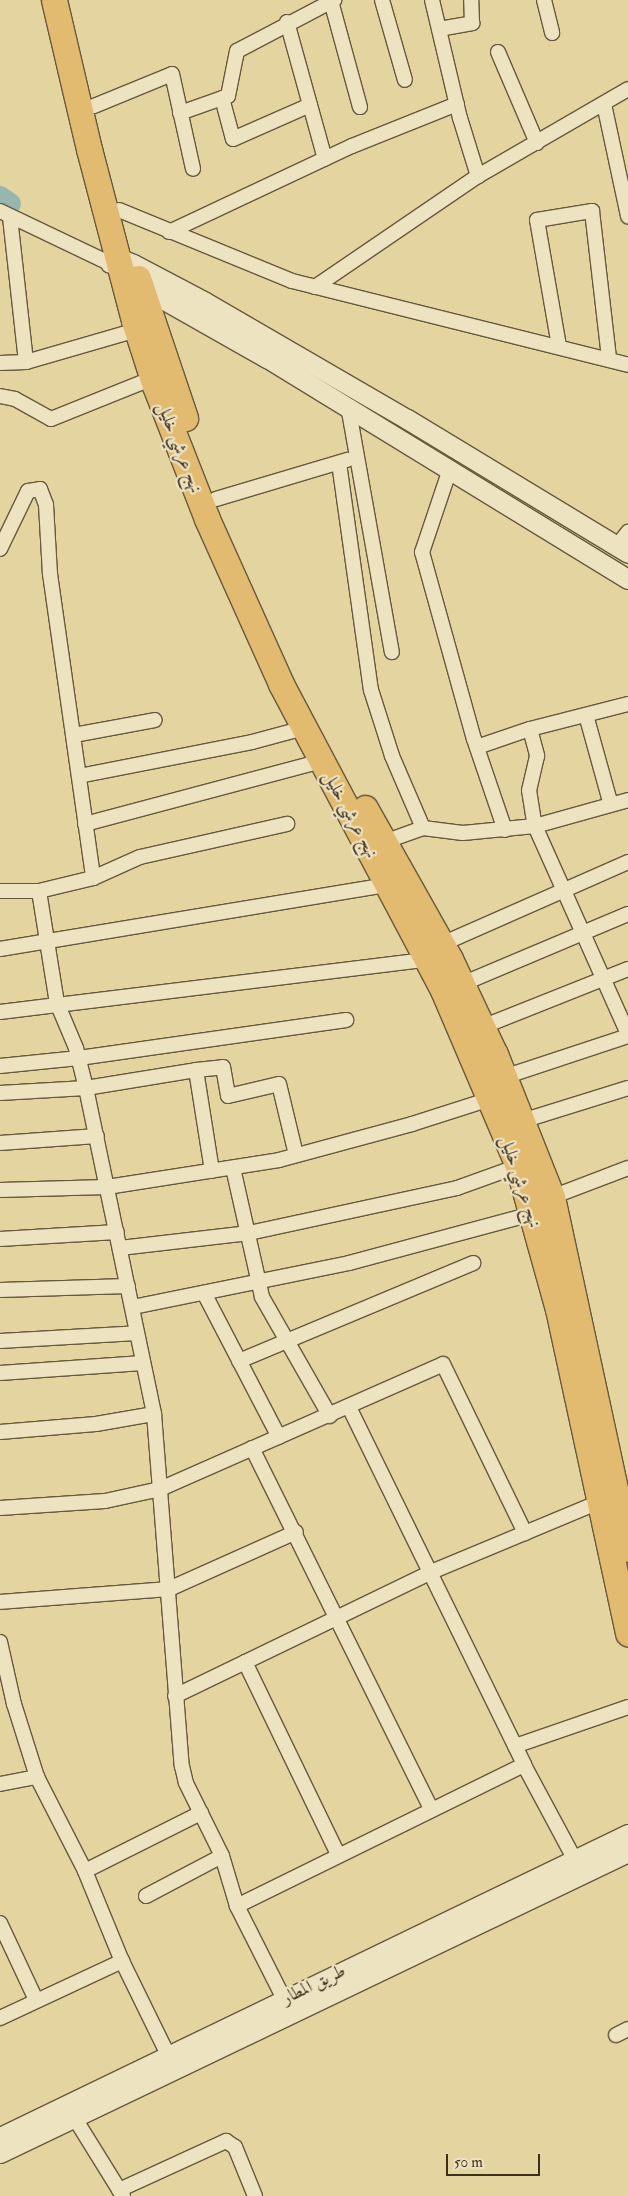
<!DOCTYPE html>
<html>
<head>
<meta charset="utf-8">
<style>
  body { margin:0 }
  #map { position:relative; width:628px; height:2196px; overflow:hidden; background:#e3d4a0; font-family:"IM FELL Double Pica",Amiri,serif }
  div>[style] { position:absolute }
  .river>* { height:22px; margin:-11px; padding:0 11px; transform-origin:11px; border-radius:11px; background:#97b7ae }
  .roads { filter:drop-shadow(1px 0 #67583d) drop-shadow(-1px 0 #67583d) drop-shadow(0 1px #67583d) drop-shadow(0 -1px #67583d) }
  .street>* { height:14px; margin:-7px; padding:0 7px; transform-origin:7px; border-radius:7px; background:#ede3c1 }
  .secondary>* { height:19px; margin:-9.5px; padding:0 9.5px; transform-origin:9.5px; border-radius:9.5px; background:#ede3c1 }
  .highway>* { height:25px; margin:-12.5px; padding:0 12.5px; transform-origin:12.5px; border-radius:12.5px; background:#e2ba70 }
  span { translate:-50% -50%; white-space:nowrap; text-align:center; line-height:1.15; -webkit-text-stroke:4.5px #ede3c1; paint-order:stroke }
  .street-label { font-size:18px; color:#3e2e1c }
  .scale { position:absolute; left:446px; top:2154px; width:94px; height:22px; box-sizing:border-box; border:2px solid #3e2e1c; border-top:0; padding-left:6px; font-size:15px; line-height:18px; white-space:nowrap; color:#3e2e1c; -webkit-text-stroke:4px #ede3c1; paint-order:stroke }
</style>
</head>
<body>
<div id="map">
  <div class="river">
    <i style="left:0;top:197px;width:12px;rotate:35deg"></i>
  </div>
  <div class="roads">
    <div class="street">
      <i style="left:382px;top:0;width:83px;rotate:74deg"></i>
      <i style="left:432px;top:0;width:121px;rotate:76.7deg"></i>
      <i style="left:460px;top:118px;width:61px;rotate:72.8deg"></i>
      <i style="left:544px;top:0;width:34px;rotate:76deg"></i>
      <i style="left:331px;top:1px;width:110px;rotate:74.7deg"></i>
      <i style="left:287px;top:22px;width:142px;rotate:74.5deg"></i>
      <i style="left:439px;top:29px;width:34px;rotate:-10deg"></i>
      <i style="left:472px;top:23px;width:23px;rotate:-92deg"></i>
      <i style="left:498px;top:52px;width:99px;rotate:66.8deg"></i>
      <i style="left:222px;top:98px;width:42px;rotate:75deg"></i>
      <i style="left:233px;top:139px;width:84px;rotate:-23.8deg"></i>
      <i style="left:604px;top:104px;width:115px;rotate:77.9deg"></i>
      <i style="left:94px;top:106px;width:84px;rotate:-22.3deg"></i>
      <i style="left:172px;top:74px;width:97px;rotate:77.5deg"></i>
      <i style="left:180px;top:113px;width:51px;rotate:-19.5deg"></i>
      <i style="left:228px;top:96px;width:46px;rotate:-78.7deg"></i>
      <i style="left:237px;top:51px;width:110px;rotate:-27.7deg"></i>
      <i style="left:119px;top:210px;width:187px;rotate:22.3deg"></i>
      <i style="left:292px;top:281px;width:346px;rotate:14deg"></i>
      <i style="left:0;top:211px;width:121px;rotate:25.5deg"></i>
      <i style="left:10px;top:217px;width:146px;rotate:83.7deg"></i>
      <i style="left:169px;top:232px;width:202px;rotate:-25.2deg"></i>
      <i style="left:352px;top:146px;width:113px;rotate:-21.8deg"></i>
      <i style="left:315px;top:287px;width:197px;rotate:-34.3deg"></i>
      <i style="left:478px;top:176px;width:173px;rotate:-30.1deg"></i>
      <i style="left:559px;top:346px;width:128px;rotate:-99.9deg"></i>
      <i style="left:537px;top:220px;width:56px;rotate:-9.3deg"></i>
      <i style="left:592px;top:211px;width:149px;rotate:83.4deg"></i>
      <i style="left:0;top:363px;width:26px;rotate:-2deg"></i>
      <i style="left:26px;top:362px;width:116px;rotate:-16.1deg"></i>
      <i style="left:0;top:396px;width:15px;rotate:11deg"></i>
      <i style="left:15px;top:399px;width:41px;rotate:29.1deg"></i>
      <i style="left:51px;top:419px;width:110px;rotate:-21.9deg"></i>
      <i style="left:348px;top:406px;width:250px;rotate:79.9deg"></i>
      <i style="left:339px;top:463px;width:229px;rotate:82deg"></i>
      <i style="left:371px;top:690px;width:69px;rotate:72.3deg"></i>
      <i style="left:392px;top:756px;width:78px;rotate:66.7deg"></i>
      <i style="left:450px;top:469px;width:88px;rotate:108.6deg"></i>
      <i style="left:422px;top:552px;width:194px;rotate:74.5deg"></i>
      <i style="left:474px;top:739px;width:96px;rotate:71.2deg"></i>
      <i style="left:216px;top:499px;width:137px;rotate:-16.6deg"></i>
      <i style="left:617px;top:546px;width:18px;rotate:-52deg"></i>
      <i style="left:0;top:549px;width:64px;rotate:-64.2deg"></i>
      <i style="left:28px;top:491px;width:12px;rotate:-9deg"></i>
      <i style="left:40px;top:489px;width:17px;rotate:69deg"></i>
      <i style="left:46px;top:505px;width:69px;rotate:86.7deg"></i>
      <i style="left:50px;top:574px;width:307px;rotate:81.9deg"></i>
      <i style="left:586px;top:715px;width:93px;rotate:74.5deg"></i>
      <i style="left:530px;top:729px;width:28px;rotate:75deg"></i>
      <i style="left:537px;top:756px;width:35px;rotate:103deg"></i>
      <i style="left:529px;top:790px;width:36px;rotate:81deg"></i>
      <i style="left:535px;top:826px;width:228px;rotate:65.9deg"></i>
      <i style="left:74px;top:735px;width:82px;rotate:-10.5deg"></i>
      <i style="left:477px;top:747px;width:56px;rotate:-18.8deg"></i>
      <i style="left:530px;top:729px;width:101px;rotate:-14.3deg"></i>
      <i style="left:79px;top:776px;width:176px;rotate:-11.1deg"></i>
      <i style="left:252px;top:742px;width:54px;rotate:-15.1deg"></i>
      <i style="left:85px;top:824px;width:245px;rotate:-14.9deg"></i>
      <i style="left:384px;top:842px;width:41px;rotate:-19.7deg"></i>
      <i style="left:423px;top:828px;width:40px;rotate:7.1deg"></i>
      <i style="left:463px;top:833px;width:72px;rotate:-5.6deg"></i>
      <i style="left:535px;top:826px;width:97px;rotate:-15.6deg"></i>
      <i style="left:0;top:891px;width:39px"></i>
      <i style="left:39px;top:891px;width:56px;rotate:-13.5deg"></i>
      <i style="left:93px;top:878px;width:51px;rotate:-24.1deg"></i>
      <i style="left:140px;top:857px;width:151px;rotate:-12.7deg"></i>
      <i style="left:39px;top:891px;width:113px;rotate:80.9deg"></i>
      <i style="left:57px;top:1003px;width:49px;rotate:67.1deg"></i>
      <i style="left:76px;top:1048px;width:41px;rotate:76deg"></i>
      <i style="left:86px;top:1088px;width:333px;rotate:78.2deg"></i>
      <i style="left:154px;top:1414px;width:353px;rotate:85.5deg"></i>
      <i style="left:182px;top:1766px;width:17px;rotate:77deg"></i>
      <i style="left:186px;top:1783px;width:81px;rotate:63.7deg"></i>
      <i style="left:222px;top:1856px;width:52px;rotate:73.3deg"></i>
      <i style="left:237px;top:1906px;width:104px;rotate:63.2deg"></i>
      <i style="left:442px;top:944px;width:203px;rotate:-23.8deg"></i>
      <i style="left:0;top:949px;width:391px;rotate:-9.4deg"></i>
      <i style="left:462px;top:984px;width:180px;rotate:-22.9deg"></i>
      <i style="left:0;top:1012px;width:428px;rotate:-7deg"></i>
      <i style="left:482px;top:1027px;width:157px;rotate:-21.7deg"></i>
      <i style="left:0;top:1066px;width:79px;rotate:-5.8deg"></i>
      <i style="left:79px;top:1058px;width:270px;rotate:-8.1deg"></i>
      <i style="left:196px;top:1070px;width:27px;rotate:-6deg"></i>
      <i style="left:223px;top:1067px;width:29px;rotate:80deg"></i>
      <i style="left:228px;top:1096px;width:52px;rotate:-13.2deg"></i>
      <i style="left:279px;top:1084px;width:73px;rotate:76.5deg"></i>
      <i style="left:504px;top:1077px;width:131px;rotate:-18.3deg"></i>
      <i style="left:0;top:1093px;width:86px;rotate:-3.3deg"></i>
      <i style="left:86px;top:1088px;width:111px;rotate:-9.3deg"></i>
      <i style="left:196px;top:1070px;width:102px;rotate:81deg"></i>
      <i style="left:522px;top:1121px;width:111px;rotate:-17.3deg"></i>
      <i style="left:0;top:1143px;width:97px;rotate:-4.1deg"></i>
      <i style="left:233px;top:1168px;width:132px;rotate:77.3deg"></i>
      <i style="left:262px;top:1297px;width:137px;rotate:60.3deg"></i>
      <i style="left:0;top:1190px;width:107px;rotate:-1.6deg"></i>
      <i style="left:107px;top:1187px;width:174px;rotate:-8.9deg"></i>
      <i style="left:279px;top:1160px;width:138px;rotate:-15.1deg"></i>
      <i style="left:412px;top:1124px;width:82px;rotate:-17.8deg"></i>
      <i style="left:552px;top:1197px;width:81px;rotate:-20.9deg"></i>
      <i style="left:0;top:1239px;width:117px;rotate:-3.4deg"></i>
      <i style="left:120px;top:1248px;width:130px;rotate:-6.6deg"></i>
      <i style="left:249px;top:1233px;width:213px;rotate:-12.2deg"></i>
      <i style="left:457px;top:1188px;width:65px;rotate:-19.8deg"></i>
      <i style="left:0;top:1290px;width:128px;rotate:-1.8deg"></i>
      <i style="left:204px;top:1293px;width:162px;rotate:62.5deg"></i>
      <i style="left:133px;top:1307px;width:220px;rotate:-11.5deg"></i>
      <i style="left:349px;top:1263px;width:189px;rotate:-15deg"></i>
      <i style="left:0;top:1341px;width:137px;rotate:-3.3deg"></i>
      <i style="left:239px;top:1361px;width:254px;rotate:-22.7deg"></i>
      <i style="left:0;top:1373px;width:143px;rotate:-4deg"></i>
      <i style="left:349px;top:1407px;width:398px;rotate:63.9deg"></i>
      <i style="left:524px;top:1765px;width:108px;rotate:61.8deg"></i>
      <i style="left:0;top:1432px;width:96px;rotate:-4.8deg"></i>
      <i style="left:96px;top:1424px;width:59px;rotate:-9.8deg"></i>
      <i style="left:252px;top:1448px;width:402px;rotate:63.6deg"></i>
      <i style="left:0;top:1508px;width:105px;rotate:-3.8deg"></i>
      <i style="left:105px;top:1501px;width:56px;rotate:-12.3deg"></i>
      <i style="left:160px;top:1489px;width:309px;rotate:-23.8deg"></i>
      <i style="left:443px;top:1364px;width:188px;rotate:64.1deg"></i>
      <i style="left:0;top:1602px;width:169px;rotate:-4.4deg"></i>
      <i style="left:169px;top:1589px;width:139px;rotate:-24.2deg"></i>
      <i style="left:0;top:1642px;width:64px;rotate:77.3deg"></i>
      <i style="left:14px;top:1704px;width:77px;rotate:72.5deg"></i>
      <i style="left:37px;top:1777px;width:106px;rotate:62.9deg"></i>
      <i style="left:85px;top:1871px;width:97px;rotate:67.7deg"></i>
      <i style="left:122px;top:1961px;width:105px;rotate:63.9deg"></i>
      <i style="left:245px;top:1662px;width:213px;rotate:64.2deg"></i>
      <i style="left:175px;top:1696px;width:284px;rotate:-25.8deg"></i>
      <i style="left:431px;top:1572px;width:182px;rotate:-22.6deg"></i>
      <i style="left:515px;top:1746px;width:120px;rotate:-19deg"></i>
      <i style="left:0;top:1784px;width:38px;rotate:-11deg"></i>
      <i style="left:85px;top:1871px;width:130px;rotate:-26.6deg"></i>
      <i style="left:146px;top:1896px;width:86px;rotate:-27.8deg"></i>
      <i style="left:237px;top:1906px;width:320px;rotate:-26.2deg"></i>
      <i style="left:0;top:1923px;width:85px;rotate:64.9deg"></i>
      <i style="left:0;top:2018px;width:135px;rotate:-25deg"></i>
      <i style="left:616px;top:2035px;width:13px;rotate:-27deg"></i>
      <i style="left:74px;top:2117px;width:93px;rotate:58.2deg"></i>
      <i style="left:119px;top:2190px;width:118px;rotate:-24.6deg"></i>
      <i style="left:226px;top:2141px;width:11px;rotate:34deg"></i>
      <i style="left:235px;top:2147px;width:53px;rotate:67.8deg"></i>
    </div>
    <div class="secondary">
      <i style="left:110px;top:263px;width:8px;rotate:-45deg"></i>
      <i style="left:116px;top:257px;width:18px;rotate:22deg"></i>
      <i style="left:133px;top:264px;width:81px;rotate:27.8deg"></i>
      <i style="left:205px;top:302px;width:233px;rotate:30.1deg"></i>
      <i style="left:407px;top:419px;width:258px;rotate:31.2deg"></i>
      <i style="left:136px;top:284px;width:150px;rotate:29.5deg"></i>
      <i style="left:267px;top:358px;width:423px;rotate:31.5deg"></i>
      <i style="left:0;top:2137px;width:697px;rotate:-25.76deg"></i>
      <i style="left:0;top:2153px;width:696px;rotate:-25.61deg"></i>
    </div>
    <div class="highway">
      <i style="left:54px;top:0;width:153px;rotate:76.8deg"></i>
      <i style="left:89px;top:149px;width:178px;rotate:75.3deg"></i>
      <i style="left:134px;top:321px;width:68px;rotate:72.1deg"></i>
      <i style="left:155px;top:386px;width:143px;rotate:68.6deg"></i>
      <i style="left:207px;top:519px;width:181px;rotate:65.8deg"></i>
      <i style="left:281px;top:684px;width:346px;rotate:62.1deg"></i>
      <i style="left:443px;top:990px;width:191px;rotate:66.9deg"></i>
      <i style="left:518px;top:1166px;width:148px;rotate:74.4deg"></i>
      <i style="left:558px;top:1309px;width:332px;rotate:77.8deg"></i>
      <i style="left:138px;top:278px;width:148px;rotate:71.4deg"></i>
      <i style="left:365px;top:808px;width:173px;rotate:60.6deg"></i>
      <i style="left:450px;top:959px;width:105px;rotate:64.7deg"></i>
      <i style="left:495px;top:1054px;width:154px;rotate:68.3deg"></i>
      <i style="left:552px;top:1197px;width:360px;rotate:77.8deg"></i>
    </div>
  </div>
  <div class="street-label">
    <span style="left:179px;top:448px;rotate:69deg">نهج عرشي خليل</span>
    <span style="left:350px;top:815px;rotate:62deg">نهج عرشي خليل</span>
    <span style="left:520px;top:1182px;rotate:72deg">نهج عرشي خليل</span>
    <span style="left:314px;top:1985px;rotate:-26deg">طريق المطار</span>
  </div>
  <div class="scale">50 m</div>
</div>
</body>
</html>
